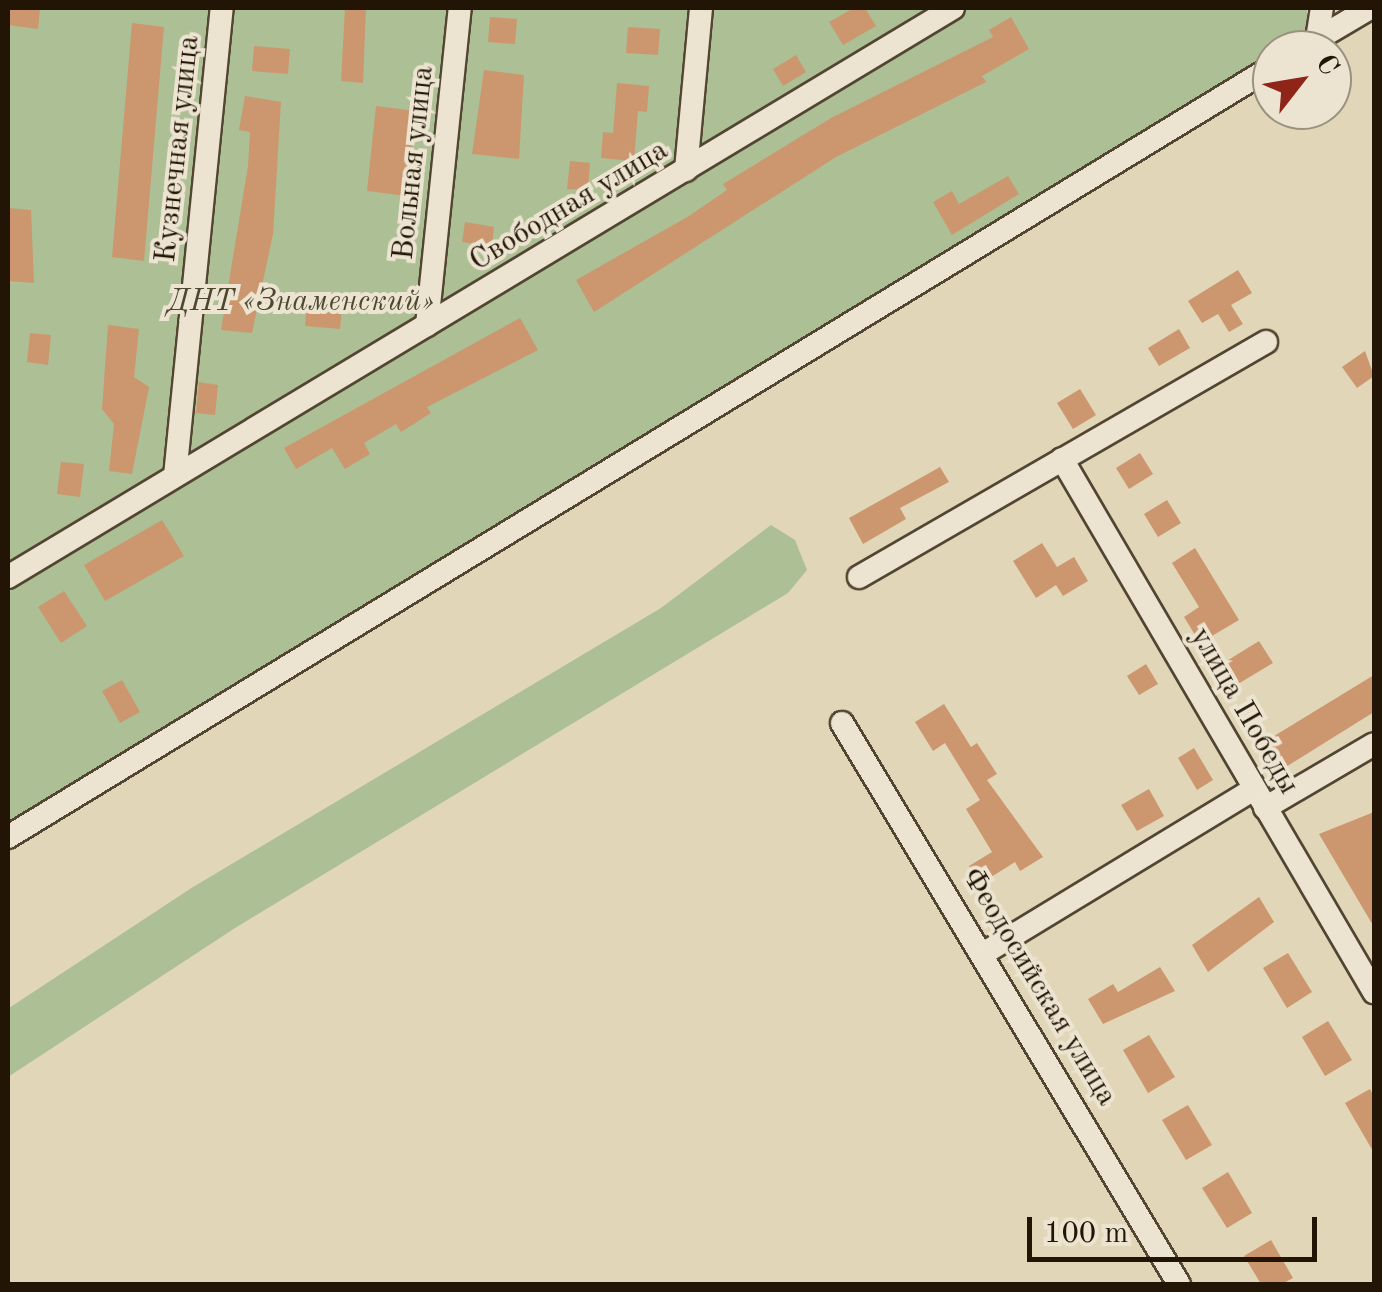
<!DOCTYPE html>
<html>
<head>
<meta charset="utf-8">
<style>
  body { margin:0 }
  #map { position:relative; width:1382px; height:1292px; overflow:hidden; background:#e1d6b8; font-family:"Old Standard TT",serif }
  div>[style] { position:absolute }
  .green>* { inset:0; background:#adbf94 }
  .building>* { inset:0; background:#cc976e }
  .roads { filter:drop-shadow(2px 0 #524532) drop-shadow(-2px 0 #524532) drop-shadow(0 2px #524532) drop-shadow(0 -2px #524532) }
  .minor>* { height:22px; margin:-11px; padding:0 11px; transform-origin:11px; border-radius:11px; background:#ece4d1 }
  span { translate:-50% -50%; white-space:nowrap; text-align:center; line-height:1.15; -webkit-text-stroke:8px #ece4d1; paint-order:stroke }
  .street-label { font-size:30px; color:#221505 }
  .park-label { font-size:30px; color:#4c4830; font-style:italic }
  .frame { position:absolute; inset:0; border:10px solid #221505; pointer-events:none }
  .north { position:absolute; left:1252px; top:30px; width:100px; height:100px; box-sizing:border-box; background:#ece4d1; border:2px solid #9b917f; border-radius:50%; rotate:59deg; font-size:28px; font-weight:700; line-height:40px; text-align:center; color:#221505 }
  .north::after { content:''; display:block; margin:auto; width:35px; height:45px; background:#8f2418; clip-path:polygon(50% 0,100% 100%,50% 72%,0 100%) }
  .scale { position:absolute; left:1027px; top:1217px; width:290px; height:45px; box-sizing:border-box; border:5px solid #221505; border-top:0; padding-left:12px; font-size:30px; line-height:35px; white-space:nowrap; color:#221505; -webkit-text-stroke:8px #ece4d1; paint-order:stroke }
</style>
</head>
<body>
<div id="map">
  <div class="green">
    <i style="clip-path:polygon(8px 8px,1307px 8px,1307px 33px,8px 822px)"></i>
    <i style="clip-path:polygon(771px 525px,795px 540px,807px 570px,788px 593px,235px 928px,8px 1077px,9px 1008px,193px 887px,661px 608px)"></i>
  </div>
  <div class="building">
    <i style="clip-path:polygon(10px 8px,40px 8px,38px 29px,8px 25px)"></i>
    <i style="clip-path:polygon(345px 8px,366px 8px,363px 83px,341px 81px)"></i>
    <i style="clip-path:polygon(854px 8px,865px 8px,876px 26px,843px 45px,829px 22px)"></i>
    <i style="clip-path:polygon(490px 17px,517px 19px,515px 44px,488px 42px)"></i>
    <i style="clip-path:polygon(1011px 17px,1029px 49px,982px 76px,986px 82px,836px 157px,594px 312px,576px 280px,689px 216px,727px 190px,723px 184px,831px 118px,993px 37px,989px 30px)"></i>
    <i style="clip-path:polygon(132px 23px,164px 27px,144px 261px,112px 257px)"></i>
    <i style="clip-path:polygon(628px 27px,660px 29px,658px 55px,626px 53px)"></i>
    <i style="clip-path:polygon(254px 46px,290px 49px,288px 74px,252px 71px)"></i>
    <i style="clip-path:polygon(796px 55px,806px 72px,783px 86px,773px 69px)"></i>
    <i style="clip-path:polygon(484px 70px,524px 75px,519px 159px,472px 154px)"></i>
    <i style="clip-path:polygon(617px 83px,649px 86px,647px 112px,638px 111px,634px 161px,601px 158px,603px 132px,613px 133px)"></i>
    <i style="clip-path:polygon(245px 96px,281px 102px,273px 234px,252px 333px,221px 330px,248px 166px,250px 132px,239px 130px)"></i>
    <i style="clip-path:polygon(376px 106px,416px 111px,407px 196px,367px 191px)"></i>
    <i style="clip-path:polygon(570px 161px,590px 163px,588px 190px,567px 189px)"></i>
    <i style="clip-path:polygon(1008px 176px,1019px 194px,952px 235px,933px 202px,952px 191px,959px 204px)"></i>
    <i style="clip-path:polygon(8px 208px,31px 210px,34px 283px,8px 281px)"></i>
    <i style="clip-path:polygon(465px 222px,494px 227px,492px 246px,462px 242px)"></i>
    <i style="clip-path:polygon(1238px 270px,1252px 293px,1231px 305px,1243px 324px,1229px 332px,1218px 314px,1202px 323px,1188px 301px)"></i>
    <i style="clip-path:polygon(307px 302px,342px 305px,340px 329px,305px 326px)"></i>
    <i style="clip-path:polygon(520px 318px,538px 350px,427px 407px,431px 413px,401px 432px,396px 424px,364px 443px,370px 454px,345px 469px,332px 448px,296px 469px,284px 448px)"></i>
    <i style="clip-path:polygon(108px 325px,139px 329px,134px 377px,149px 387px,132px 474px,109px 471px,114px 424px,102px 409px)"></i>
    <i style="clip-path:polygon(1179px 329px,1190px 348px,1159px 366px,1148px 348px)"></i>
    <i style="clip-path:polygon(30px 333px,51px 335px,48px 365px,27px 362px)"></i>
    <i style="clip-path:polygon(1365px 351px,1374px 376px,1357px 388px,1342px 367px)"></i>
    <i style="clip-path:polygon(199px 382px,218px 385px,215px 415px,196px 413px)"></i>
    <i style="clip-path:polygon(1080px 389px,1096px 415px,1073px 429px,1057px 403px)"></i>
    <i style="clip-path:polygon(1140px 453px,1153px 474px,1129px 489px,1116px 468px)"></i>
    <i style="clip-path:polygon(61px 462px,84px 464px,80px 497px,57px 494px)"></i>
    <i style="clip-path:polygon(940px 467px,949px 482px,900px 508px,906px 519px,863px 544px,849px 518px)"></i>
    <i style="clip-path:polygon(1167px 500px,1181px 523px,1158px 537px,1144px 514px)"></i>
    <i style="clip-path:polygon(162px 520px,184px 556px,105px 601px,84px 565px)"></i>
    <i style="clip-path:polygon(1042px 543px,1057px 567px,1074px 557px,1088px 581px,1063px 596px,1056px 585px,1036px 598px,1013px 561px)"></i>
    <i style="clip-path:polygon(1195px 548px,1239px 620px,1200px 643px,1184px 617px,1199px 607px,1172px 563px)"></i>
    <i style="clip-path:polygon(64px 591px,87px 626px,61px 643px,38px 607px)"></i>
    <i style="clip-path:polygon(1259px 641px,1273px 663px,1238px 684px,1225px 662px)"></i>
    <i style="clip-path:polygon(1146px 664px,1158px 684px,1139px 695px,1127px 676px)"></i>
    <i style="clip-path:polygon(1374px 675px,1374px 712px,1273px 775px,1256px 747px)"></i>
    <i style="clip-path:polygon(122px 680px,140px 712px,120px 723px,102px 691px)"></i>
    <i style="clip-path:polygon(944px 704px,971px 747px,977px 743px,997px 774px,987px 780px,1043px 857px,1020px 871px,1015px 862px,980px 884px,969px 866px,992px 852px,966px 809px,980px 800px,945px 743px,933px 751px,915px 722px)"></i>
    <i style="clip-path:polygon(1194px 748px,1213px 780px,1197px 790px,1178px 758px)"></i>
    <i style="clip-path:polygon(1149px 789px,1164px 816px,1137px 831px,1121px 805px)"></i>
    <i style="clip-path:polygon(1374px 812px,1374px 927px,1319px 834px)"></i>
    <i style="clip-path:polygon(1259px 897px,1274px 922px,1208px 972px,1192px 945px)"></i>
    <i style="clip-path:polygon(1288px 953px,1312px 992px,1287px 1008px,1263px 968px)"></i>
    <i style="clip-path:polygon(1160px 967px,1175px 991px,1103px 1024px,1088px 999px,1113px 984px,1118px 992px)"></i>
    <i style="clip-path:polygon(1328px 1021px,1352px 1060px,1325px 1076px,1302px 1037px)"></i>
    <i style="clip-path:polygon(1149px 1035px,1175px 1077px,1148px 1093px,1123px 1050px)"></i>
    <i style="clip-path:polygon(1370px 1089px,1374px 1097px,1374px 1153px,1345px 1103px)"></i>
    <i style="clip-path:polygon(1188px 1105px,1212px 1145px,1186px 1160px,1162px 1120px)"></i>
    <i style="clip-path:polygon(1228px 1172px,1252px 1213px,1227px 1228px,1202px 1188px)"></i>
    <i style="clip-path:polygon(1271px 1240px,1293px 1278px,1282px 1284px,1261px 1284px,1244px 1256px)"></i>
  </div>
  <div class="roads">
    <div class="minor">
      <i style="left:1317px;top:39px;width:31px;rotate:-81deg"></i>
      <i style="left:1299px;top:50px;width:82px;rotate:-30.6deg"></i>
      <i style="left:686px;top:170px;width:163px;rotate:-84.7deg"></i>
      <i style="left:427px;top:325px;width:319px;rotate:-84.1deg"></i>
      <i style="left:1062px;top:459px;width:618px;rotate:59.66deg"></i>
      <i style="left:175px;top:476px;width:470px;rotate:-84.3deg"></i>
      <i style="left:8px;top:577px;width:1103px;rotate:-31.05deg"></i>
      <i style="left:859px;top:577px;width:470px;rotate:-30deg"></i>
      <i style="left:842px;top:723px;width:654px;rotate:59.01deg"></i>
      <i style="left:1265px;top:808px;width:126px;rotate:-30.4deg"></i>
      <i style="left:8px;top:837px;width:1480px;rotate:-31.35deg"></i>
      <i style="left:986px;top:952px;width:314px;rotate:-31.3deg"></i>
    </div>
  </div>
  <div class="street-label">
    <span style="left:178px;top:149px;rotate:-84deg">Кузнечная улица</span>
    <span style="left:414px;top:163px;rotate:-84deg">Вольная улица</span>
    <span style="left:569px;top:206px;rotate:-31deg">Свободная улица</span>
    <span style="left:1244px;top:711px;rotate:60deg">улица Победы</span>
    <span style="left:1039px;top:987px;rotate:59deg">Феодосийская улица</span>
  </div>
  <div class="park-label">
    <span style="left:301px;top:302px">ДНТ «Знаменский»</span>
  </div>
  <div class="frame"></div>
  <div class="north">С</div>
  <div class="scale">100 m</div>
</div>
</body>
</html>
